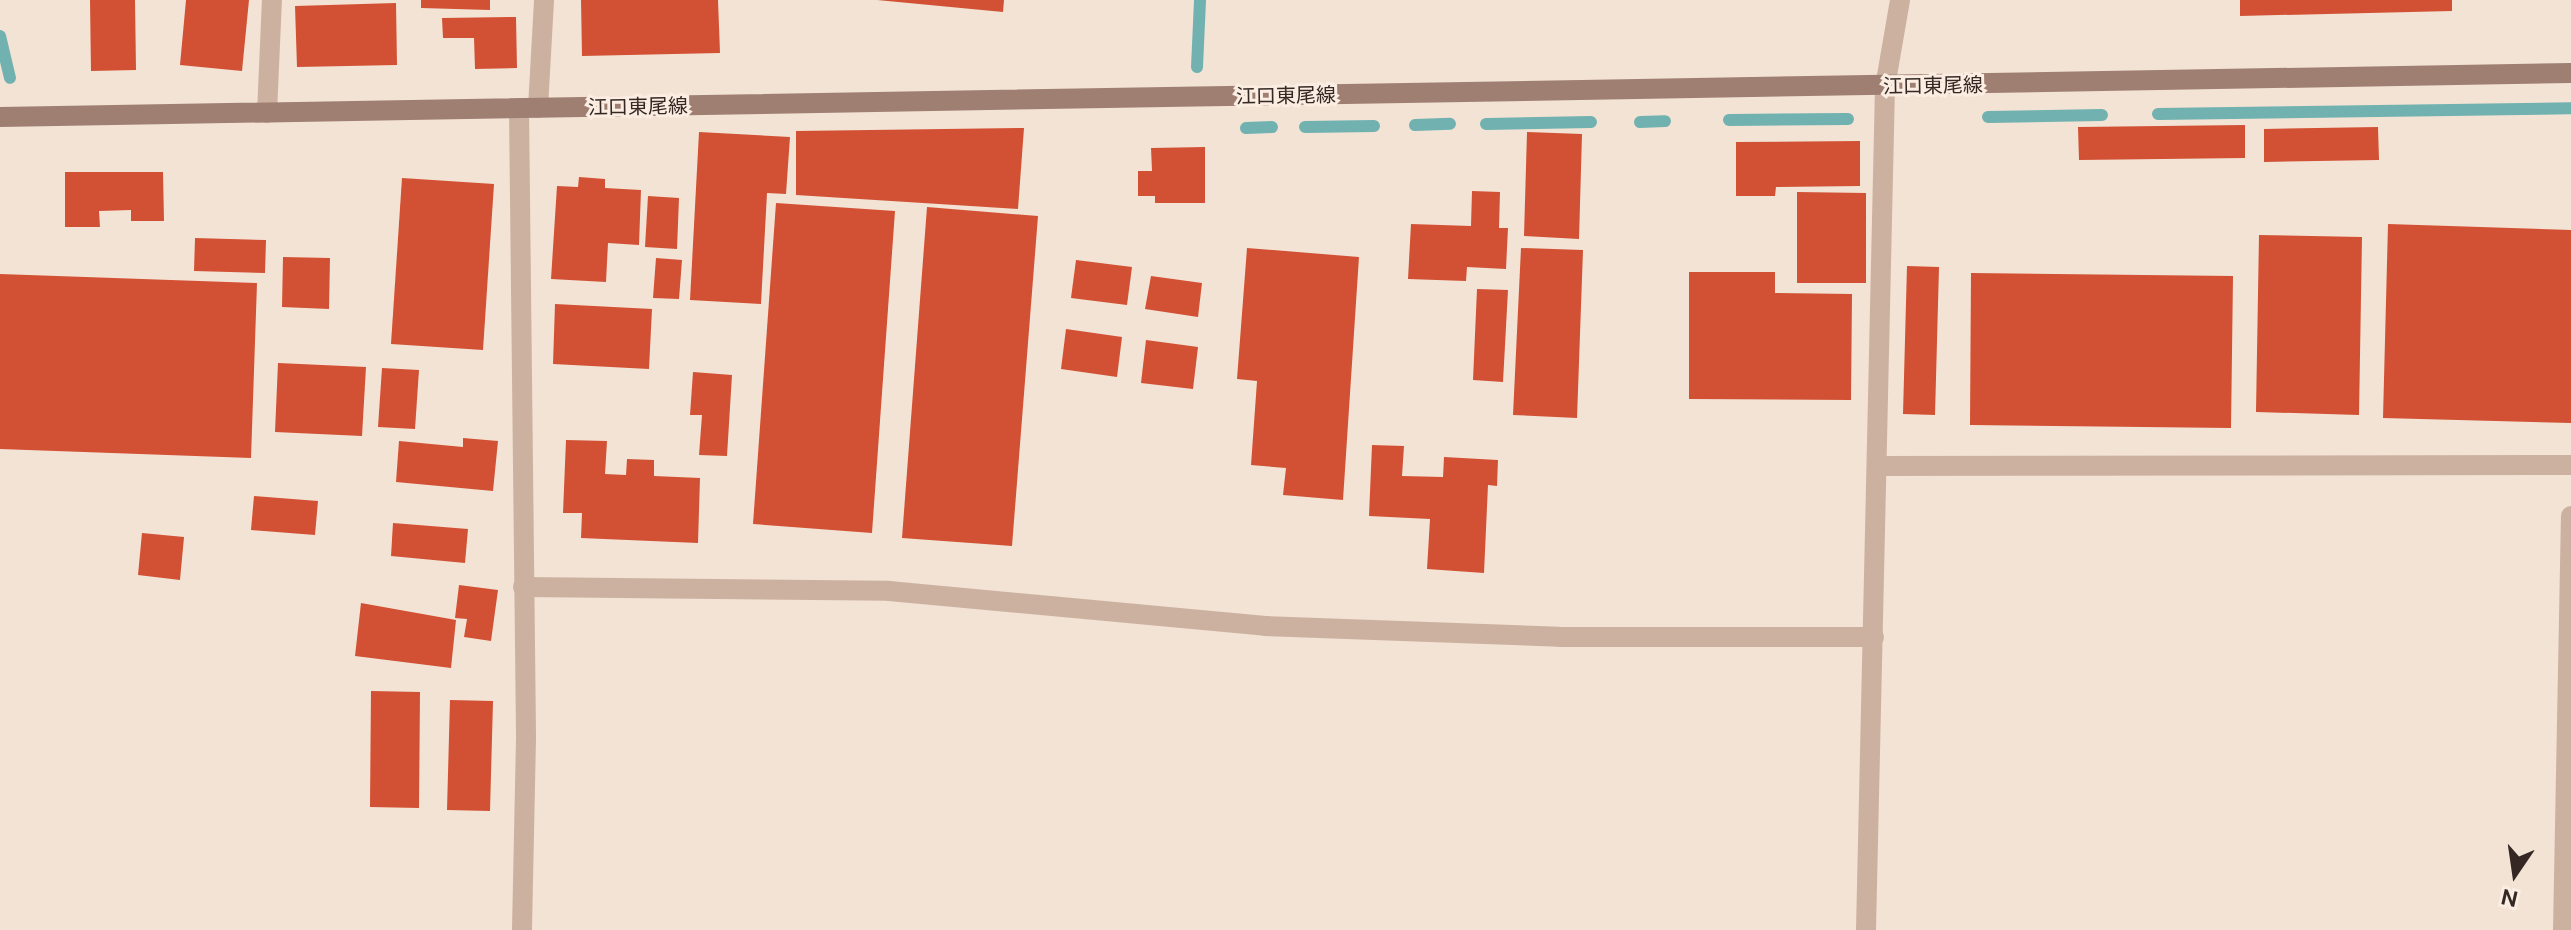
<!DOCTYPE html>
<html>
<head>
<meta charset="utf-8">
<style>
  body { margin:0 }
  #map { position:relative; width:2571px; height:930px; overflow:hidden; background:#f3e3d5; font-family:"DM Sans","Noto Sans JP",sans-serif }
  div>[style] { position:absolute }
  .stream>* { height:12px; margin:-6px; padding:0 6px; transform-origin:6px; border-radius:6px; background:#71b2b1 }
  .building>* { inset:0; background:#d25134 }
  .street>* { height:20px; margin:-10px; padding:0 10px; transform-origin:10px; border-radius:10px; background:#ccb1a0 }
  .secondary>* { height:20px; margin:-10px; padding:0 10px; transform-origin:10px; border-radius:10px; background:#9f7f72 }
  span { translate:-50% -50%; white-space:nowrap; text-align:center; line-height:1.15; -webkit-text-stroke:6px #fbede1; paint-order:stroke }
  .street-label { font-size:20px; color:#352824 }
  .north { position:absolute; left:2475px; top:834px; width:80px; height:80px; -webkit-text-stroke:6px #fbede1; paint-order:stroke; rotate:193deg; font-size:22px; font-weight:700; line-height:32px; text-align:center; color:#352824 }
  .north::after { content:''; display:block; margin:auto; width:28px; height:36px; background:#352824; clip-path:polygon(50% 0,100% 100%,50% 72%,0 100%) }
</style>
</head>
<body>
<div id="map">
  <div class="stream">
    <i style="left:0;top:36px;width:43px;rotate:76.6deg"></i>
    <i style="left:1197px;top:67px;width:67px;rotate:-87.4deg"></i>
    <i style="left:2158px;top:114px;width:413px;rotate:-0.8deg"></i>
    <i style="left:1988px;top:117px;width:114px;rotate:-1deg"></i>
    <i style="left:1729px;top:120px;width:119px;rotate:-0.5deg"></i>
    <i style="left:1640px;top:122px;width:25px;rotate:-2deg"></i>
    <i style="left:1486px;top:124px;width:105px;rotate:-1.1deg"></i>
    <i style="left:1415px;top:125px;width:35px;rotate:-2deg"></i>
    <i style="left:1305px;top:127px;width:69px;rotate:-0.8deg"></i>
    <i style="left:1246px;top:128px;width:26px;rotate:-2deg"></i>
  </div>
  <div class="building">
    <i style="clip-path:polygon(90px 0,135px 0,136px 70px,91px 71px)"></i>
    <i style="clip-path:polygon(186px 0,249px 0,242px 71px,180px 65px)"></i>
    <i style="clip-path:polygon(421px 0,490px 0,490px 10px,421px 8px)"></i>
    <i style="clip-path:polygon(581px 0,718px 0,720px 53px,582px 56px)"></i>
    <i style="clip-path:polygon(877px 0,1004px 0,1003px 12px)"></i>
    <i style="clip-path:polygon(2240px 0,2452px 0,2452px 11px,2240px 16px)"></i>
    <i style="clip-path:polygon(396px 3px,397px 65px,297px 67px,295px 6px)"></i>
    <i style="clip-path:polygon(516px 17px,517px 68px,475px 69px,474px 38px,443px 38px,442px 18px)"></i>
    <i style="clip-path:polygon(2245px 125px,2245px 158px,2079px 160px,2078px 127px)"></i>
    <i style="clip-path:polygon(2378px 127px,2379px 160px,2264px 162px,2264px 129px)"></i>
    <i style="clip-path:polygon(1024px 128px,1018px 209px,796px 195px,796px 131px)"></i>
    <i style="clip-path:polygon(699px 132px,790px 137px,786px 194px,767px 193px,761px 304px,690px 300px)"></i>
    <i style="clip-path:polygon(1527px 132px,1582px 134px,1579px 239px,1524px 236px)"></i>
    <i style="clip-path:polygon(1860px 141px,1860px 186px,1776px 187px,1775px 196px,1736px 196px,1736px 142px)"></i>
    <i style="clip-path:polygon(1205px 147px,1205px 203px,1155px 203px,1155px 196px,1138px 196px,1138px 171px,1152px 171px,1151px 148px)"></i>
    <i style="clip-path:polygon(65px 172px,163px 172px,164px 221px,131px 221px,131px 210px,99px 211px,100px 227px,65px 227px)"></i>
    <i style="clip-path:polygon(579px 177px,605px 179px,605px 188px,641px 190px,639px 245px,608px 243px,606px 282px,551px 279px,557px 186px,578px 187px)"></i>
    <i style="clip-path:polygon(402px 178px,494px 184px,483px 350px,391px 344px)"></i>
    <i style="clip-path:polygon(1472px 191px,1500px 192px,1499px 228px,1508px 228px,1506px 269px,1467px 267px,1466px 281px,1408px 279px,1411px 224px,1471px 226px)"></i>
    <i style="clip-path:polygon(1797px 192px,1866px 193px,1866px 283px,1797px 283px)"></i>
    <i style="clip-path:polygon(648px 196px,679px 198px,677px 249px,645px 247px)"></i>
    <i style="clip-path:polygon(776px 203px,895px 211px,872px 533px,753px 524px)"></i>
    <i style="clip-path:polygon(927px 207px,1038px 216px,1012px 546px,902px 538px)"></i>
    <i style="clip-path:polygon(2388px 224px,2571px 230px,2571px 423px,2383px 418px)"></i>
    <i style="clip-path:polygon(2259px 235px,2362px 237px,2359px 415px,2256px 412px)"></i>
    <i style="clip-path:polygon(195px 238px,266px 240px,265px 273px,194px 271px)"></i>
    <i style="clip-path:polygon(1247px 248px,1359px 257px,1343px 500px,1283px 495px,1286px 468px,1251px 465px,1257px 381px,1237px 379px)"></i>
    <i style="clip-path:polygon(1521px 248px,1583px 250px,1577px 418px,1513px 415px)"></i>
    <i style="clip-path:polygon(283px 257px,330px 258px,329px 309px,282px 307px)"></i>
    <i style="clip-path:polygon(656px 258px,682px 260px,679px 299px,653px 298px)"></i>
    <i style="clip-path:polygon(1076px 260px,1132px 267px,1127px 305px,1071px 298px)"></i>
    <i style="clip-path:polygon(1907px 266px,1939px 267px,1935px 415px,1903px 414px)"></i>
    <i style="clip-path:polygon(1689px 272px,1775px 272px,1775px 293px,1852px 294px,1851px 400px,1689px 399px)"></i>
    <i style="clip-path:polygon(1971px 273px,2233px 276px,2231px 428px,1970px 425px)"></i>
    <i style="clip-path:polygon(0 274px,257px 283px,251px 458px,0 449px)"></i>
    <i style="clip-path:polygon(1151px 276px,1202px 283px,1198px 317px,1145px 309px)"></i>
    <i style="clip-path:polygon(1477px 289px,1508px 290px,1503px 382px,1473px 380px)"></i>
    <i style="clip-path:polygon(555px 304px,652px 309px,649px 369px,553px 364px)"></i>
    <i style="clip-path:polygon(1066px 329px,1122px 337px,1117px 377px,1061px 369px)"></i>
    <i style="clip-path:polygon(1146px 340px,1198px 347px,1193px 389px,1141px 383px)"></i>
    <i style="clip-path:polygon(278px 363px,366px 367px,362px 436px,275px 432px)"></i>
    <i style="clip-path:polygon(382px 368px,419px 370px,415px 429px,378px 427px)"></i>
    <i style="clip-path:polygon(693px 372px,732px 375px,727px 456px,699px 455px,702px 415px,690px 415px)"></i>
    <i style="clip-path:polygon(463px 438px,498px 441px,493px 491px,396px 482px,399px 441px,463px 447px)"></i>
    <i style="clip-path:polygon(566px 440px,607px 441px,605px 474px,626px 475px,627px 459px,654px 460px,654px 476px,700px 478px,698px 543px,581px 538px,582px 513px,563px 513px)"></i>
    <i style="clip-path:polygon(1372px 445px,1404px 446px,1402px 476px,1443px 477px,1444px 457px,1498px 460px,1497px 486px,1488px 485px,1484px 573px,1427px 569px,1430px 519px,1369px 516px)"></i>
    <i style="clip-path:polygon(254px 496px,318px 501px,315px 535px,251px 530px)"></i>
    <i style="clip-path:polygon(393px 523px,468px 529px,465px 563px,391px 556px)"></i>
    <i style="clip-path:polygon(142px 533px,184px 537px,180px 580px,138px 575px)"></i>
    <i style="clip-path:polygon(459px 585px,498px 590px,491px 641px,464px 637px,467px 619px,455px 618px)"></i>
    <i style="clip-path:polygon(361px 603px,456px 620px,451px 668px,355px 656px)"></i>
    <i style="clip-path:polygon(371px 691px,420px 692px,419px 808px,370px 807px)"></i>
    <i style="clip-path:polygon(450px 700px,493px 701px,490px 811px,447px 810px)"></i>
  </div>
  <div class="street">
    <i style="left:519px;top:108px;width:630px;rotate:89.36deg"></i>
    <i style="left:526px;top:738px;width:192px;rotate:91.2deg"></i>
    <i style="left:538px;top:108px;width:108px;rotate:-86.8deg"></i>
    <i style="left:267px;top:113px;width:113px;rotate:-87.5deg"></i>
    <i style="left:1878px;top:466px;width:693px;rotate:-0.08deg"></i>
    <i style="left:523px;top:587px;width:366px;rotate:0.6deg"></i>
    <i style="left:889px;top:591px;width:378px;rotate:5.3deg"></i>
    <i style="left:1265px;top:626px;width:294px;rotate:2.1deg"></i>
    <i style="left:1559px;top:637px;width:315px"></i>
    <i style="left:1866px;top:930px;width:843px;rotate:-88.71deg"></i>
    <i style="left:1885px;top:87px;width:88px;rotate:-80.2deg"></i>
    <i style="left:2563px;top:930px;width:414px;rotate:-88.9deg"></i>
  </div>
  <div class="secondary">
    <i style="left:0;top:117px;width:2571px;rotate:-0.98deg"></i>
  </div>
  <div class="street-label">
    <span style="left:1933px;top:86px;rotate:-1deg">江口東尾線</span>
    <span style="left:1286px;top:96px;rotate:-1deg">江口東尾線</span>
    <span style="left:638px;top:107px;rotate:-1deg">江口東尾線</span>
  </div>
  <div class="north">N</div>
</div>
</body>
</html>
